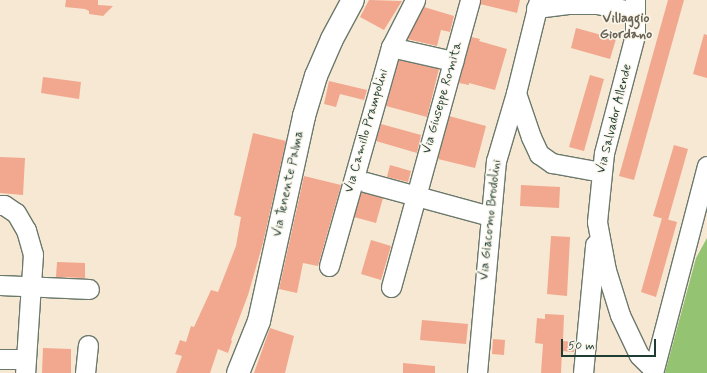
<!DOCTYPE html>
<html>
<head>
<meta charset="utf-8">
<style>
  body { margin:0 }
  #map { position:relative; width:707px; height:373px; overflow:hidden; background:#f7e8d3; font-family:Mynerve,sans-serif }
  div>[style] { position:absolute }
  .green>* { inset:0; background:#94c372 }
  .building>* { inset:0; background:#f1a88e }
  .roads { filter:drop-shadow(1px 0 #6b796c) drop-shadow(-1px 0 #6b796c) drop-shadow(0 1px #6b796c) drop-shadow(0 -1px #6b796c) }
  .minor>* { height:19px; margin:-9.5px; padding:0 9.5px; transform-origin:9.5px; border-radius:9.5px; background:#fff }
  .major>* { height:22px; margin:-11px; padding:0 11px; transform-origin:11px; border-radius:11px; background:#fff }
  span { translate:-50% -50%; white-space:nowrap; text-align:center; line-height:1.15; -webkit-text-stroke:3px #fbf7ec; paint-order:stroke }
  .street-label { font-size:13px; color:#1f3d34 }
  .neighbourhood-label { font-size:14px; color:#686254; font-weight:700 }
  .scale { position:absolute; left:561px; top:339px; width:95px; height:18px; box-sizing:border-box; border:2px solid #1f3d34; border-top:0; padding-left:5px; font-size:12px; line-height:14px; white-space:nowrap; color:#1f3d34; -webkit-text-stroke:3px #fbf7ec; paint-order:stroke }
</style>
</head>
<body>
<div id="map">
  <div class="green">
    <i style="clip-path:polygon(707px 238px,707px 373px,665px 373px,696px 258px)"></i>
  </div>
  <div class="building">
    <i style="clip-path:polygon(66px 0,98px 0,98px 5px,113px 6px,103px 16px,89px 14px,89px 11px,85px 9px,65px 7px)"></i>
    <i style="clip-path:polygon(369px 0,402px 1px,384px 30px,360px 17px)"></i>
    <i style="clip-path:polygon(481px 0,520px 0,517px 13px,480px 4px)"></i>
    <i style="clip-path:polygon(668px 0,684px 0,634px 180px,619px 176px)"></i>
    <i style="clip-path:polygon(424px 7px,454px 16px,450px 32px,441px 30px,437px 46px,407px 39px)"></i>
    <i style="clip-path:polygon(576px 28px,616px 39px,610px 59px,571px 48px)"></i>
    <i style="clip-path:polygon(704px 34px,707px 35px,707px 78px,693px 74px)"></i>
    <i style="clip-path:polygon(471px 37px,480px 39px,479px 41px,507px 49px,495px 90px,469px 83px,469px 85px,459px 83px)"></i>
    <i style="clip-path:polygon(399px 60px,439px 69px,427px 117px,386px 106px)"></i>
    <i style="clip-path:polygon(590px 75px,604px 79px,584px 151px,569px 147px)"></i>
    <i style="clip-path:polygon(43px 77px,81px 82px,79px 99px,41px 93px)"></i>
    <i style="clip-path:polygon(329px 81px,367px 90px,364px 100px,340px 94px,336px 107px,324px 104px)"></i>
    <i style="clip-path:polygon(449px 116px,486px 126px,475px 168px,438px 159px)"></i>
    <i style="clip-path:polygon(381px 124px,421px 135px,417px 153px,376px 141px)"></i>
    <i style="clip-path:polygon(253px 133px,286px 141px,263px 243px,248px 295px,231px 340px,232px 341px,228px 353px,218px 349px,210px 373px,176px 373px,182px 356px,175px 354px,180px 340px,186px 342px,191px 326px,194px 327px,211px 290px,218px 292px,236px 246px,241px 217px,234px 215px)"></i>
    <i style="clip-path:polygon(674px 145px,688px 149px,668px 220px,653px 216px)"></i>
    <i style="clip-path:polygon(0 157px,25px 158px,23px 195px,0 193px)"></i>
    <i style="clip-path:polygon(390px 165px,411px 171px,408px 182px,387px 177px)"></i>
    <i style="clip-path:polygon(304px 176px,341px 185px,318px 266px,303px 263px,297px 293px,279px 289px)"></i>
    <i style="clip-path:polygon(521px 185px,560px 187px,559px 208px,520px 206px)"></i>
    <i style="clip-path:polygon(361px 192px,383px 198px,376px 223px,354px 217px)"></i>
    <i style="clip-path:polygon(662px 218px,677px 222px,656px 297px,641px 292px)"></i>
    <i style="clip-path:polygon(551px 236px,570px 237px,567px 296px,547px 294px)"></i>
    <i style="clip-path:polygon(371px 240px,391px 246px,381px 280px,361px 274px)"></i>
    <i style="clip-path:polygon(57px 262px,85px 263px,85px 278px,56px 277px)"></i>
    <i style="clip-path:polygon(545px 314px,564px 315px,563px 341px,575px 342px,574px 352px,562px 351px,561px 373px,541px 373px,543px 344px,535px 343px,537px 318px,545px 319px)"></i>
    <i style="clip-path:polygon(422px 320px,468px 324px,466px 344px,420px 340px)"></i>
    <i style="clip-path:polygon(270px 328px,294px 336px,285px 373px,254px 373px)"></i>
    <i style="clip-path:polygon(493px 339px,505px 340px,504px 355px,492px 354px)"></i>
    <i style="clip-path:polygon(43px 348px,71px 349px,71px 373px,42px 373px)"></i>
    <i style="clip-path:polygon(403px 363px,435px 366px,435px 373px,403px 373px)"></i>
  </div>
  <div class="roads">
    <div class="minor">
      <i style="left:635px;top:0;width:35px;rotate:90deg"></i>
      <i style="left:635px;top:35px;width:122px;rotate:104.7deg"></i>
      <i style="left:604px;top:153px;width:69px;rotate:95.8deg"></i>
      <i style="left:597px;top:222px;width:49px;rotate:79.4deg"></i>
      <i style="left:606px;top:270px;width:47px;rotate:72.7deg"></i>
      <i style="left:620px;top:315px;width:44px;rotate:64.6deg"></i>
      <i style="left:639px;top:355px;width:20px;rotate:45deg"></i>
      <i style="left:536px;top:8px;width:34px;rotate:-7deg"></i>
      <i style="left:570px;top:4px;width:27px"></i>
      <i style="left:597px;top:4px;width:38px;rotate:12deg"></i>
      <i style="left:391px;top:47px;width:64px;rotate:12.7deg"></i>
      <i style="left:516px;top:93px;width:46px;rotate:71.2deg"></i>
      <i style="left:531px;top:137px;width:19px;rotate:65deg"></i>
      <i style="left:539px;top:154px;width:16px;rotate:35deg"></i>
      <i style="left:552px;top:163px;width:50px;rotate:10.4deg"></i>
      <i style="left:365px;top:182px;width:130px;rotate:15.2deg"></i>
      <i style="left:0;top:205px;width:4px"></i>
      <i style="left:4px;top:205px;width:14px;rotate:34deg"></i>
      <i style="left:16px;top:213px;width:20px;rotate:60deg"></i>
      <i style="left:26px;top:230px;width:25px;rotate:74deg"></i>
      <i style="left:33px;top:254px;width:119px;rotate:93.8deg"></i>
      <i style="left:329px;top:266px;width:228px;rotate:-74.2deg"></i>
      <i style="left:391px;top:47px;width:53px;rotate:-62.9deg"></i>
      <i style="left:0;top:285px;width:89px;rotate:2.6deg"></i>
      <i style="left:391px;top:287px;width:298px;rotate:-74.6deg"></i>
      <i style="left:0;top:359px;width:26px"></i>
      <i style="left:85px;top:373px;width:28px;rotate:-84deg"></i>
      <i style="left:477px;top:373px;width:213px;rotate:-84.9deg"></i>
      <i style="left:496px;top:161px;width:71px;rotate:-73.6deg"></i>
      <i style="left:516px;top:93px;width:96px;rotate:-76.1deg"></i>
      <i style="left:583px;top:373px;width:129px;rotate:-84.6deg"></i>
      <i style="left:653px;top:373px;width:214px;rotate:-75.4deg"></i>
    </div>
    <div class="major">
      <i style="left:238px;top:373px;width:56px;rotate:-68deg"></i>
      <i style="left:259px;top:321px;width:210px;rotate:-77.6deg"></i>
      <i style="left:304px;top:116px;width:42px;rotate:-73.3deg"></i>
      <i style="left:316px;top:76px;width:40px;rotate:-66.6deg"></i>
      <i style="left:332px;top:39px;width:44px;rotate:-61.7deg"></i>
    </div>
  </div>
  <div class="street-label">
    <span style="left:443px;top:98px;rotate:-74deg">Via Giuseppe Romita</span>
    <span style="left:615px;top:119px;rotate:-76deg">Via Salvador Allende</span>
    <span style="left:367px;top:131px;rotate:-74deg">Via Camillo Prampolini</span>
    <span style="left:289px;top:184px;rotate:-78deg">Via Tenente Palma</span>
    <span style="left:491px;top:220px;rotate:-84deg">Via Giacomo Brodolini</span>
  </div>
  <div class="neighbourhood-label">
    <span style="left:626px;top:26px">Villaggio<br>Giordano</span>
  </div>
  <div class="scale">50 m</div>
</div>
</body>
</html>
